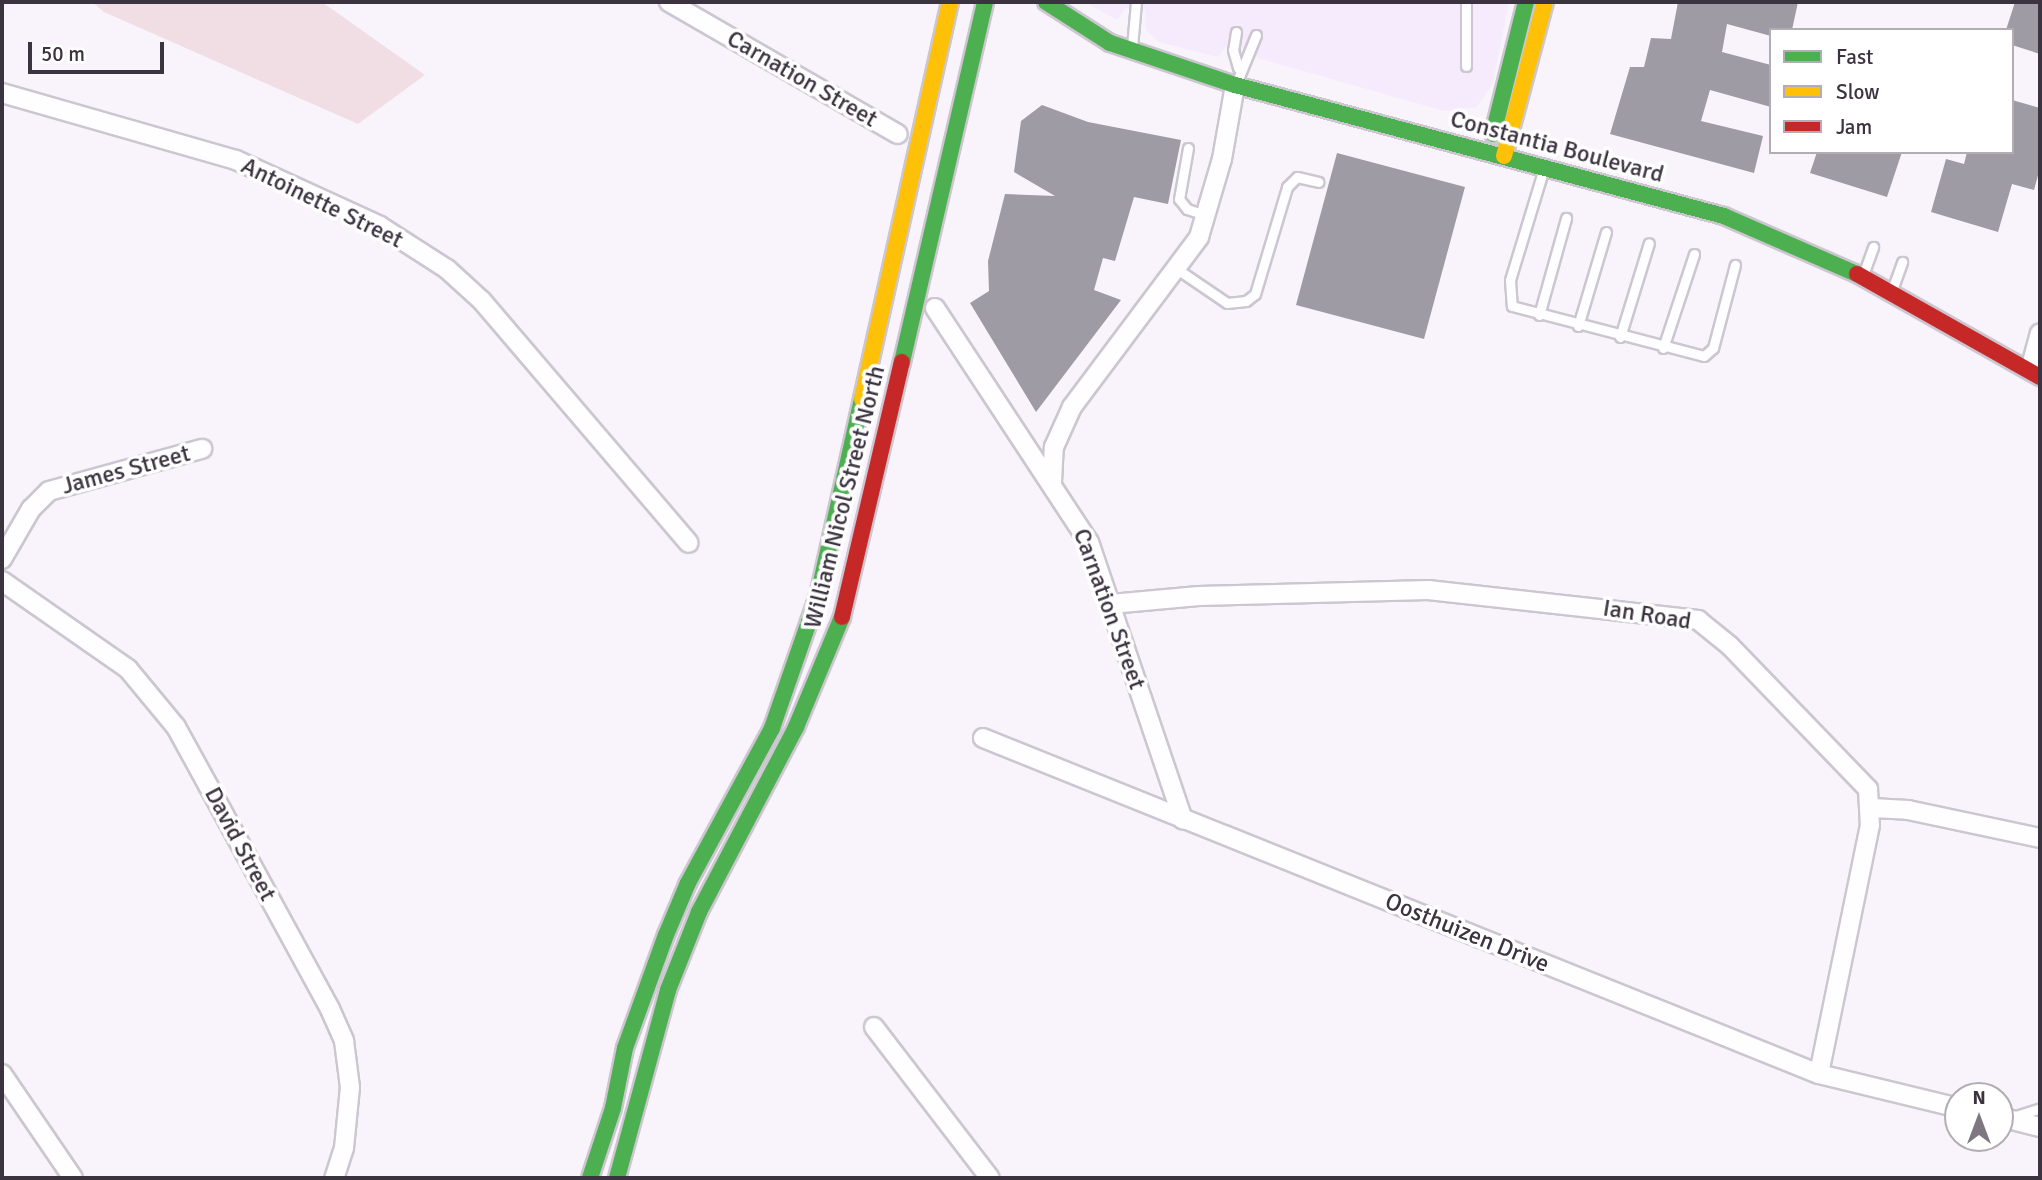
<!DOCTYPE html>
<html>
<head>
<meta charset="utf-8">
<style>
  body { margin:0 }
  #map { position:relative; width:2042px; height:1180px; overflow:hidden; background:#f9f4fc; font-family:Signika,sans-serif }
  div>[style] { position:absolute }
  .built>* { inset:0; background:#f6ebfc }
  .green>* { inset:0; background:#f0dee4 }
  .building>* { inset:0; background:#9e9ba5 }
  .roads { filter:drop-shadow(2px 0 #ccc6d0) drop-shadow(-2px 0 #ccc6d0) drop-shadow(0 2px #ccc6d0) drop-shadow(0 -2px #ccc6d0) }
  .lane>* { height:9px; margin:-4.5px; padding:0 4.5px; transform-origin:4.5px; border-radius:4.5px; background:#fefdff }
  .street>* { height:18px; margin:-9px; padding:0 9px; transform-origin:9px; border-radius:9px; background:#fefdff }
  .fast>* { height:16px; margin:-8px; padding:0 8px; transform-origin:8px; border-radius:8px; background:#4caf50 }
  .slow>* { height:16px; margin:-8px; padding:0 8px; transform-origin:8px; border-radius:8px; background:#ffc107 }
  .jam>* { height:16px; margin:-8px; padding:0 8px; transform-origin:8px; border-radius:8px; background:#c62828 }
  span { translate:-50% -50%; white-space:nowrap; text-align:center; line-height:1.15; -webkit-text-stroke:7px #fff; paint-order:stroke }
  .street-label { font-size:24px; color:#3c3340 }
  .frame { position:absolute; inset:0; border:4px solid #3c3340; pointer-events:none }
  .legend { position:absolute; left:1769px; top:28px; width:245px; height:126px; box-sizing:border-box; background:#fff; border:2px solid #b1adb3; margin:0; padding:9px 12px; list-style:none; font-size:21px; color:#3c3340 }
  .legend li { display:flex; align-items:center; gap:14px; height:35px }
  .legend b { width:35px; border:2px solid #b1adb3 }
  .north { position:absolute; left:1944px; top:1082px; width:70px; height:70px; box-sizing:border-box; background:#fff; border:2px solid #b1adb3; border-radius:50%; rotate:0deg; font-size:19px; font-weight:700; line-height:28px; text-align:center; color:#3c3340 }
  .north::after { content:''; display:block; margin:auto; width:24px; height:32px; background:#7e7782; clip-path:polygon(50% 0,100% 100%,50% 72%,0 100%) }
  .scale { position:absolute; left:28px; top:42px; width:136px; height:32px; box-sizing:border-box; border:4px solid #3c3340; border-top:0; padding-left:9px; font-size:21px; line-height:24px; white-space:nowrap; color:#3c3340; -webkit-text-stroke:5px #fff; paint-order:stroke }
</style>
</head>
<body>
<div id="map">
  <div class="built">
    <i style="clip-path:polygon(1084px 2px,1509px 2px,1493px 83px,1477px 107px,1444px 111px,1258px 58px,1251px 50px,1227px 45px,1218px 57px,1159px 42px,1146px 30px,1145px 9px,1126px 8px,1117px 20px)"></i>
  </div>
  <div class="green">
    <i style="clip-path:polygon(92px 2px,322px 2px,425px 75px,358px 124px,104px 12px)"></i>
  </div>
  <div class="building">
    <i style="clip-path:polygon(1678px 2px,1798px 2px,1792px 30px,1771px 30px,1771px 36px,1727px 24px,1722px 52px,1771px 65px,1771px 107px,1710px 90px,1701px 121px,1763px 136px,1754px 173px,1610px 134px,1630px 67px,1644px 67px,1651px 38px,1671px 39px)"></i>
    <i style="clip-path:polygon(2015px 2px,2040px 2px,2040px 54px,2012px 45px,2012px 30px,2006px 30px)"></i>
    <i style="clip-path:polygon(2012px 100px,2040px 108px,2040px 168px,2034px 190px,2012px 184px,1998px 232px,1931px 212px,1946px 159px,1964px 164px,1967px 152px,2012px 152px)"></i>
    <i style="clip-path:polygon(1042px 105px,1088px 122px,1181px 140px,1168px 204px,1134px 197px,1115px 261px,1103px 258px,1094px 290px,1121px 300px,1036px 412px,970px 303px,989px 291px,988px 261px,1005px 194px,1055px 196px,1014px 172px,1021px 121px)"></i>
    <i style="clip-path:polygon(1817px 152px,1902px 152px,1887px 197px,1810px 173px)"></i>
    <i style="clip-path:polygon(1337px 153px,1465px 187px,1424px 339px,1296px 305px)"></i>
  </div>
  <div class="roads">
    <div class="lane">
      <i style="left:1466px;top:2px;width:64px;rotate:90deg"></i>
      <i style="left:1236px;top:32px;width:18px;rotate:99deg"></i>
      <i style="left:1233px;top:50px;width:19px;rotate:74deg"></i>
      <i style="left:1132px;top:47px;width:45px;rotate:-84.9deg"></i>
      <i style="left:1236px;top:84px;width:53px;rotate:-67.8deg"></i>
      <i style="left:1188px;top:148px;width:52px;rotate:100deg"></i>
      <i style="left:1179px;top:199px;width:13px;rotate:51deg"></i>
      <i style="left:1187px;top:209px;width:20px;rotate:18deg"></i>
      <i style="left:1544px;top:168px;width:117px;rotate:106.9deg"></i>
      <i style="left:1510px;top:280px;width:26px;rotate:86deg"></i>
      <i style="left:1512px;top:306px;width:198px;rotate:14.6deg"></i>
      <i style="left:1704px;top:356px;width:12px;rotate:-42deg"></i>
      <i style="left:1713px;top:348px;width:86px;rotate:-75.2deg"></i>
      <i style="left:1177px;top:269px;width:60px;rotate:34.2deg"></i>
      <i style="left:1227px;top:303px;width:19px;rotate:-6deg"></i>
      <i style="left:1246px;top:301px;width:11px;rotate:-38deg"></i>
      <i style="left:1255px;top:294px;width:112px;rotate:-73.3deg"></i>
      <i style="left:1287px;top:187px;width:14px;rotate:-45deg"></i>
      <i style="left:1297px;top:177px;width:22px;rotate:13deg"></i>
      <i style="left:1863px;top:275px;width:30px;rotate:-70deg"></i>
      <i style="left:1892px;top:290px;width:30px;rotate:-70deg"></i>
      <i style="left:1539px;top:315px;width:101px;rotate:-74.4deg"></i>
      <i style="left:1578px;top:326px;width:98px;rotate:-73.4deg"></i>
      <i style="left:1620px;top:337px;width:98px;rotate:-72.9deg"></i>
      <i style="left:1663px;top:348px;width:99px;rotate:-71.7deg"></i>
      <i style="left:2013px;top:1117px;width:28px;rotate:-18deg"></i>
    </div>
    <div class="street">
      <i style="left:669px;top:2px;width:264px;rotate:30deg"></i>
      <i style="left:2px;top:93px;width:243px;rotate:16deg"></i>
      <i style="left:236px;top:160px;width:158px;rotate:24.6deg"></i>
      <i style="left:380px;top:226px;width:80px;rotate:32.7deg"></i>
      <i style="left:447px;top:269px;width:47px;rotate:42.4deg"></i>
      <i style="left:482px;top:301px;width:318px;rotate:49.5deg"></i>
      <i style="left:935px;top:308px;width:280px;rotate:56.7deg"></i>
      <i style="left:1089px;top:542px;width:293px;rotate:71.3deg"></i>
      <i style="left:2030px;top:370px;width:38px;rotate:-75deg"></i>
      <i style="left:1052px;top:482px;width:35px;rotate:-87deg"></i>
      <i style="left:1054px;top:447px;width:44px;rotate:-65.8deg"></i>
      <i style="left:1072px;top:407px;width:212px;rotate:-53.2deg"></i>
      <i style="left:1199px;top:237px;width:81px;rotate:-73.6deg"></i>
      <i style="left:1222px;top:159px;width:75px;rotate:-80deg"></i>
      <i style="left:2px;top:559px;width:58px;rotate:-59.9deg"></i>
      <i style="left:31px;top:509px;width:25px;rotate:-45deg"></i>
      <i style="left:49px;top:491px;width:159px;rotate:-15.4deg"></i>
      <i style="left:2px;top:581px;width:154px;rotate:34.9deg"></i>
      <i style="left:128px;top:669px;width:75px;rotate:50.4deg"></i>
      <i style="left:176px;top:727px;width:68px;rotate:61.2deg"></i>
      <i style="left:209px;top:787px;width:253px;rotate:61.4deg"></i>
      <i style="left:330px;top:1009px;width:35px;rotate:66deg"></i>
      <i style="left:344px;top:1041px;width:46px;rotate:82.6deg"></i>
      <i style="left:350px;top:1087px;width:61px;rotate:95.6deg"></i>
      <i style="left:344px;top:1148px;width:32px;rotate:108deg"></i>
      <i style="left:1111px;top:604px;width:88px;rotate:-5.2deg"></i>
      <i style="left:1199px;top:596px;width:229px;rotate:-1.5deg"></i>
      <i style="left:1428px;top:590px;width:272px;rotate:6.3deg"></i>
      <i style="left:1698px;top:620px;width:41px;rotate:39.1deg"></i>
      <i style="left:1730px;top:646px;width:199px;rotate:46deg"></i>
      <i style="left:1868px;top:789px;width:36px;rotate:87deg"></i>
      <i style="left:1870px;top:825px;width:254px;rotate:101.6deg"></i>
      <i style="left:983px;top:738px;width:901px;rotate:21.9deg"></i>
      <i style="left:1819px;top:1074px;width:143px;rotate:13.7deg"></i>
      <i style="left:1872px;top:808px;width:36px;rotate:3deg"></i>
      <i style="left:1908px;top:810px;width:135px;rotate:12deg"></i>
      <i style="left:874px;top:1027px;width:190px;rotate:52.5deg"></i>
      <i style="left:2px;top:1074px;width:126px;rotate:55.7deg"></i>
      <i style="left:2000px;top:1117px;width:41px;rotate:14deg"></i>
    </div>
    <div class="fast">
      <i style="left:1046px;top:2px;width:76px;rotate:32.6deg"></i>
      <i style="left:1110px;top:43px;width:132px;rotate:18.6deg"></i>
      <i style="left:1235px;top:85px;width:506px;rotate:15deg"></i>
      <i style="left:1724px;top:216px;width:145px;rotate:23.6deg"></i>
      <i style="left:1493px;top:134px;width:136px;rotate:-76deg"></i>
      <i style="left:902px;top:362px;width:369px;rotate:-77deg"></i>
      <i style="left:590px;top:1178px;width:74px;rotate:-71.8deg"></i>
      <i style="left:613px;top:1108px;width:61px;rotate:-78.7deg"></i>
      <i style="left:625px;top:1048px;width:120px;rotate:-70.1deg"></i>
      <i style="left:666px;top:935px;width:56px;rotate:-67.1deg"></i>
      <i style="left:688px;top:883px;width:176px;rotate:-61.5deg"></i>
      <i style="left:772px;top:728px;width:140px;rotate:-70.8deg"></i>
      <i style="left:818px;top:596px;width:202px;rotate:-77.4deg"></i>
      <i style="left:617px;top:1178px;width:195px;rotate:-74.8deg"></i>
      <i style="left:668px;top:990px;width:84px;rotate:-68.3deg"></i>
      <i style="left:699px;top:912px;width:209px;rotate:-62.3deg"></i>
      <i style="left:796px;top:727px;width:119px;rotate:-67.3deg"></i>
    </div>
    <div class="slow">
      <i style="left:1504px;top:156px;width:159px;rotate:-75.1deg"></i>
      <i style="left:862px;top:399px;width:407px;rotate:-77.5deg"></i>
    </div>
    <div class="jam">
      <i style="left:1857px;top:274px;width:210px;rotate:29.4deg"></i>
      <i style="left:842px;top:617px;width:262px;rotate:-76.8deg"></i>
    </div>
  </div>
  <div class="street-label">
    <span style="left:802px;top:79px;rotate:30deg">Carnation Street</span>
    <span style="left:1557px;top:147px;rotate:15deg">Constantia Boulevard</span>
    <span style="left:322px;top:203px;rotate:26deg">Antoinette Street</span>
    <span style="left:126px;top:470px;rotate:-15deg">James Street</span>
    <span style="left:845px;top:497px;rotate:-76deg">William Nicol Street North</span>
    <span style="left:1109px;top:609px;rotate:70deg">Carnation Street</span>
    <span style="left:1647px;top:615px;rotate:9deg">Ian Road</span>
    <span style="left:240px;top:844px;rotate:62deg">David Street</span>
    <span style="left:1467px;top:933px;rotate:22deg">Oosthuizen Drive</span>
  </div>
  <div class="frame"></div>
  <ul class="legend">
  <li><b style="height:9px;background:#4caf50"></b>Fast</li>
  <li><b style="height:9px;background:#ffc107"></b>Slow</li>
  <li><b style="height:9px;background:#c62828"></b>Jam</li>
  </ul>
  <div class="north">N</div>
  <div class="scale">50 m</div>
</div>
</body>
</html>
